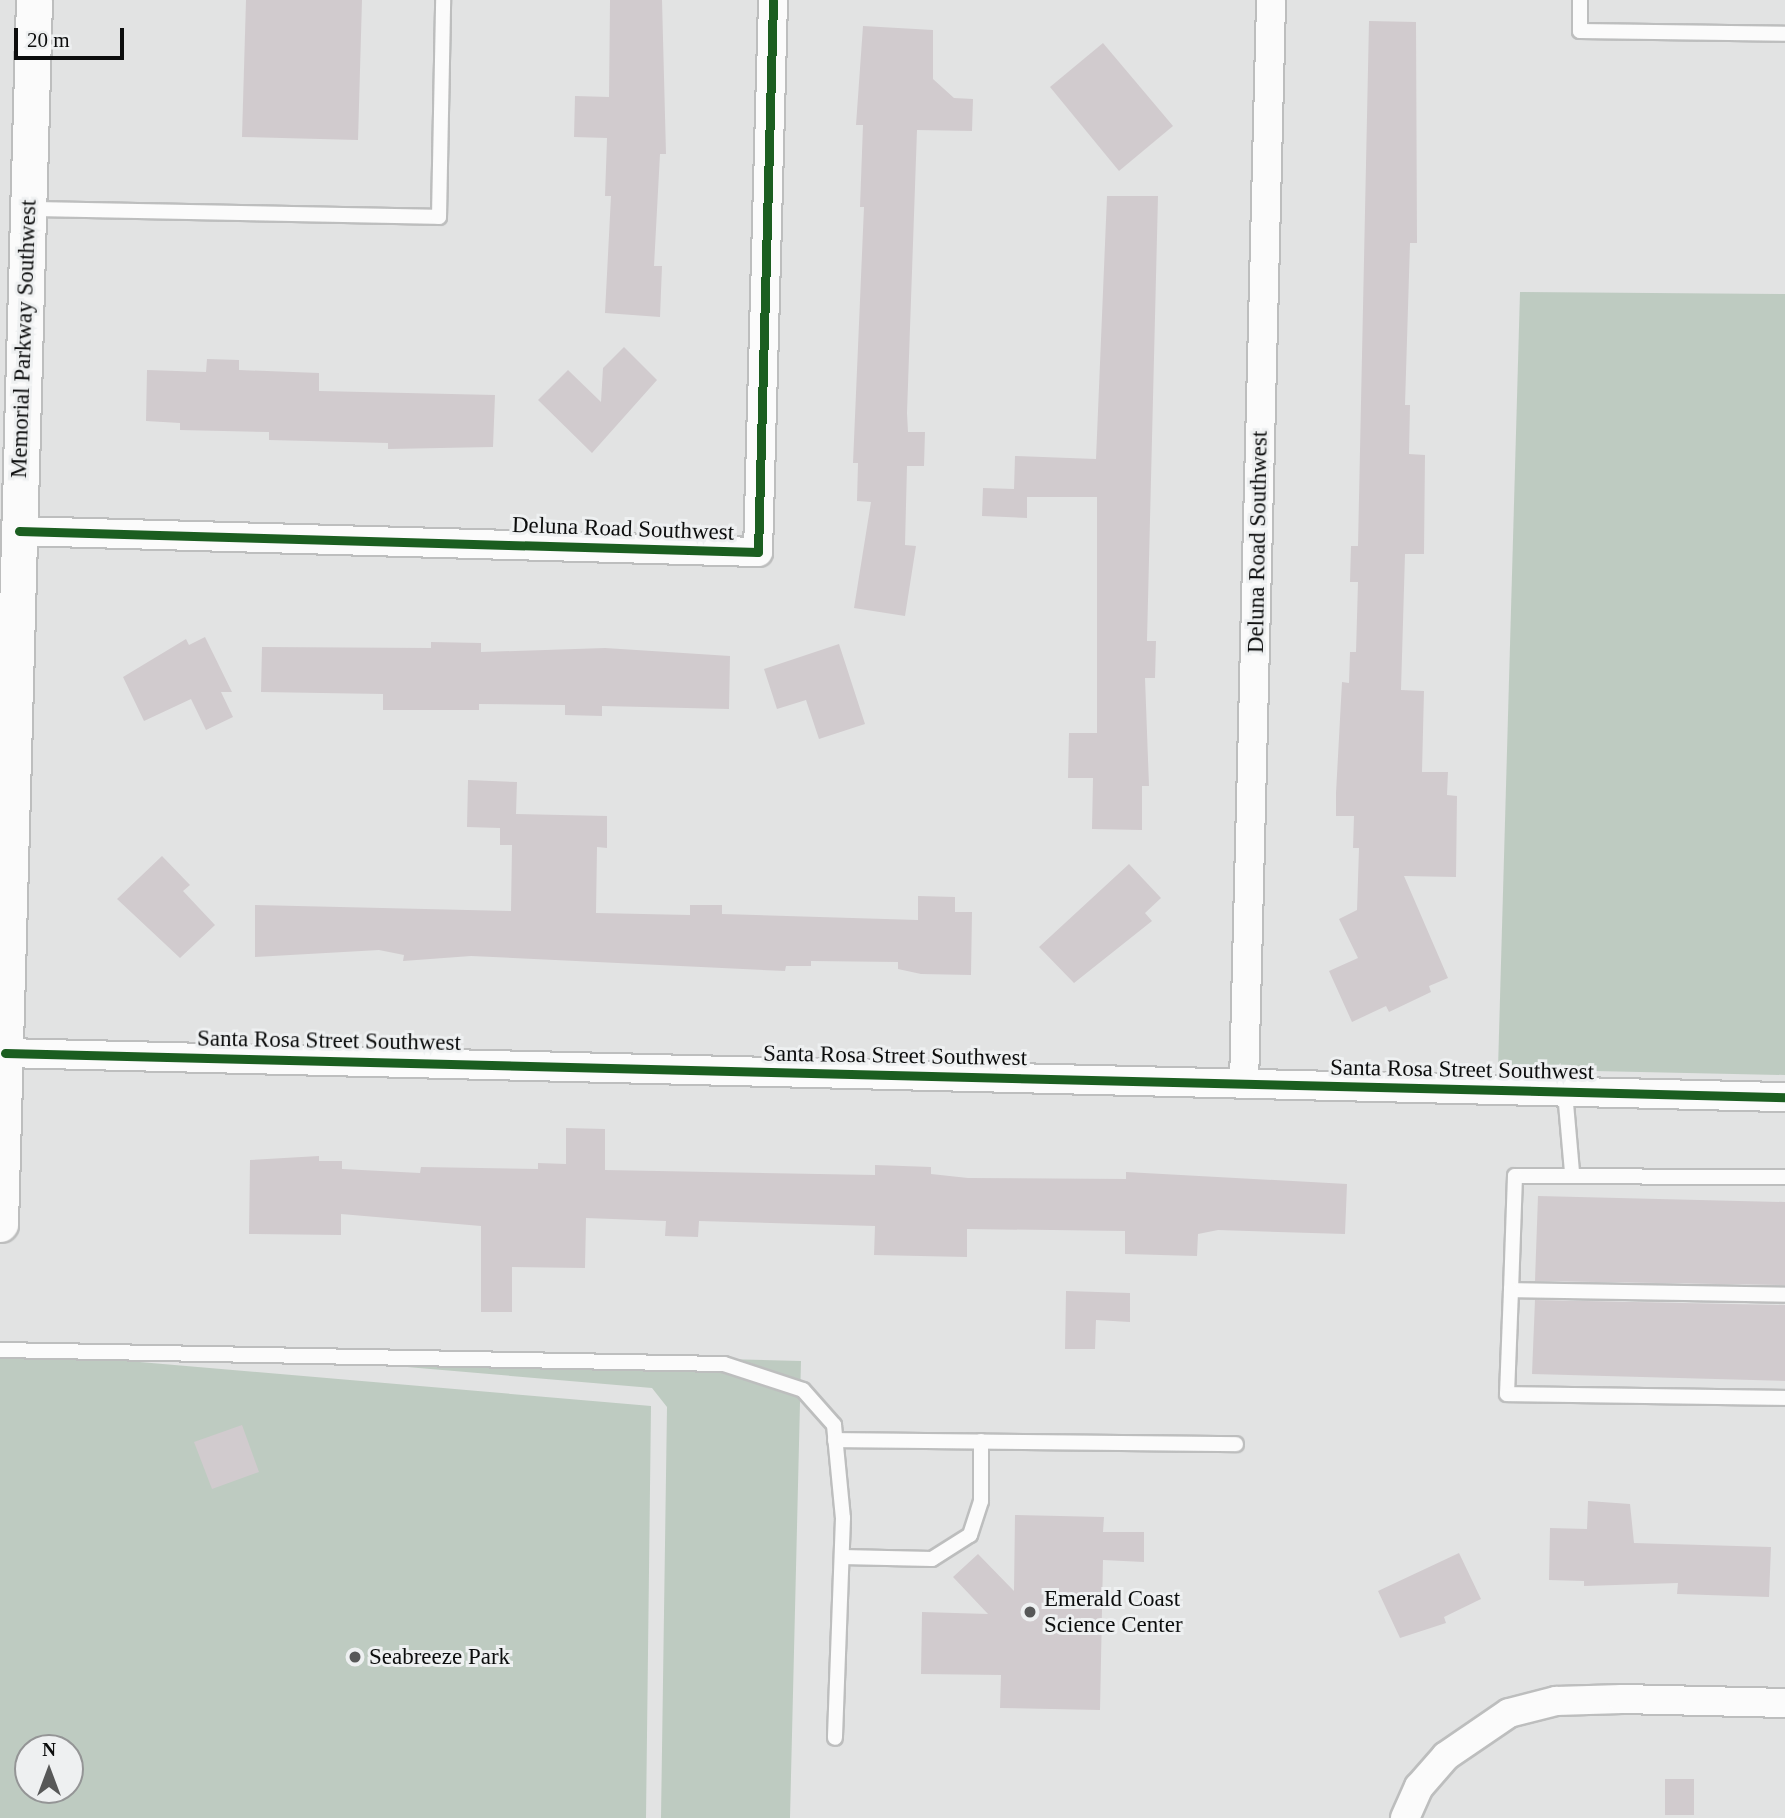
<!DOCTYPE html>
<html>
<head>
<meta charset="utf-8">
<style>
  body { margin:0 }
  #map { position:relative; width:1785px; height:1818px; overflow:hidden; background:#e2e3e3; font-family:Georgia,serif }
  div>[style] { position:absolute }
  .green>* { inset:0; background:#becbc1 }
  .building>* { inset:0; background:#d1cbce }
  .roads { filter:drop-shadow(2px 0 #bdbebe) drop-shadow(-2px 0 #bdbebe) drop-shadow(0 2px #bdbebe) drop-shadow(0 -2px #bdbebe) }
  .service>* { height:14px; margin:-7px; padding:0 7px; transform-origin:7px; border-radius:7px; background:#fbfbfb }
  .minor>* { height:28px; margin:-14px; padding:0 14px; transform-origin:14px; border-radius:14px; background:#fbfbfb }
  .tertiary>* { height:35px; margin:-17.5px; padding:0 17.5px; transform-origin:17.5px; border-radius:17.5px; background:#fbfbfb }
  .cycleway>* { height:9px; margin:-4.5px; padding:0 4.5px; transform-origin:4.5px; border-radius:4.5px; background:#1b5e20 }
  .dots>* { width:19px; height:19px; translate:-50% -50%; box-sizing:border-box; border:4px solid #eef0f1; border-radius:50% }
  span { translate:-50% -50%; white-space:nowrap; text-align:center; line-height:1.15; -webkit-text-stroke:6px #eef0f1; paint-order:stroke }
  .street-label { font-size:23px; color:#0c0d0d }
  .poi-label { font-size:23px; color:#0c0d0d }
  .left { translate:0 -50%; text-align:left }
  .north { position:absolute; left:14px; top:1734px; width:70px; height:70px; box-sizing:border-box; background:#eef0f1; border:2px solid #949596; border-radius:50%; rotate:0deg; font-size:19px; font-weight:700; line-height:28px; text-align:center; color:#0c0d0d }
  .north::after { content:''; display:block; margin:auto; width:24px; height:32px; background:#575858; clip-path:polygon(50% 0,100% 100%,50% 72%,0 100%) }
  .scale { position:absolute; left:14px; top:28px; width:110px; height:32px; box-sizing:border-box; border:4px solid #0c0d0d; border-top:0; padding-left:9px; font-size:21px; line-height:24px; white-space:nowrap; color:#0c0d0d; -webkit-text-stroke:5px #eef0f1; paint-order:stroke }
</style>
</head>
<body>
<div id="map">
  <div class="green">
    <i style="clip-path:polygon(1520px 292px,1785px 294px,1785px 1075px,1498px 1069px)"></i>
    <i style="clip-path:polygon(137px 1344px,801px 1361px,790px 1818px,661px 1818px,667px 1407px,652px 1388px)"></i>
    <i style="clip-path:polygon(evenodd,0 1350px,651px 1406px,646px 1818px,0 1818px,0 1350px,28px 1748px,70px 1748px,70px 1790px,28px 1790px,28px 1748px)"></i>
  </div>
  <div class="building">
    <i style="clip-path:polygon(246px 0,362px 0,358px 140px,242px 137px)"></i>
    <i style="clip-path:polygon(610px 0,662px 0,666px 154px,660px 154px,654px 266px,662px 266px,660px 317px,605px 313px,611px 196px,605px 196px,607px 138px,574px 137px,575px 96px,609px 97px)"></i>
    <i style="clip-path:polygon(1369px 21px,1416px 22px,1417px 243px,1410px 243px,1405px 405px,1410px 405px,1409px 454px,1425px 455px,1424px 554px,1405px 554px,1401px 690px,1424px 691px,1422px 772px,1448px 772px,1447px 795px,1457px 796px,1456px 877px,1404px 876px,1448px 978px,1429px 986px,1431px 992px,1389px 1012px,1386px 1006px,1352px 1022px,1329px 971px,1358px 958px,1339px 919px,1357px 910px,1359px 848px,1353px 848px,1354px 816px,1336px 816px,1336px 793px,1342px 682px,1349px 683px,1350px 652px,1356px 652px,1358px 582px,1350px 582px,1351px 546px,1358px 546px)"></i>
    <i style="clip-path:polygon(863px 26px,933px 30px,933px 79px,954px 98px,973px 99px,972px 131px,917px 130px,907px 413px,908px 432px,925px 432px,924px 466px,907px 466px,905px 545px,916px 546px,905px 616px,854px 608px,871px 502px,857px 501px,858px 463px,853px 463px,864px 207px,860px 207px,863px 125px,856px 125px)"></i>
    <i style="clip-path:polygon(1103px 43px,1173px 126px,1119px 171px,1050px 87px)"></i>
    <i style="clip-path:polygon(1107px 196px,1158px 196px,1147px 641px,1156px 641px,1155px 678px,1145px 678px,1149px 786px,1142px 786px,1142px 830px,1092px 829px,1093px 778px,1068px 778px,1069px 733px,1097px 733px,1097px 497px,1027px 497px,1027px 518px,982px 516px,983px 488px,1014px 489px,1015px 456px,1096px 459px)"></i>
    <i style="clip-path:polygon(624px 347px,657px 380px,592px 453px,538px 400px,568px 370px,601px 402px,603px 368px)"></i>
    <i style="clip-path:polygon(207px 359px,239px 360px,239px 370px,319px 373px,319px 391px,495px 395px,493px 447px,388px 449px,388px 443px,269px 440px,269px 432px,180px 430px,180px 423px,146px 421px,147px 370px,206px 372px)"></i>
    <i style="clip-path:polygon(205px 637px,232px 692px,221px 692px,233px 717px,206px 730px,191px 699px,144px 721px,123px 677px,186px 639px,189px 645px)"></i>
    <i style="clip-path:polygon(431px 642px,481px 643px,481px 652px,605px 648px,730px 656px,729px 709px,602px 706px,602px 716px,565px 715px,565px 705px,479px 704px,479px 710px,383px 710px,383px 694px,261px 692px,262px 647px,431px 648px)"></i>
    <i style="clip-path:polygon(839px 644px,865px 724px,819px 739px,806px 700px,777px 709px,764px 669px)"></i>
    <i style="clip-path:polygon(468px 780px,517px 782px,516px 814px,607px 816px,607px 848px,597px 847px,596px 913px,690px 915px,690px 905px,722px 905px,722px 914px,918px 920px,918px 896px,955px 897px,955px 912px,972px 912px,971px 975px,921px 974px,898px 969px,898px 962px,811px 961px,811px 966px,786px 966px,785px 971px,471px 956px,403px 961px,404px 955px,379px 950px,255px 957px,255px 905px,511px 911px,512px 845px,500px 845px,500px 828px,467px 827px)"></i>
    <i style="clip-path:polygon(162px 856px,190px 885px,183px 891px,215px 925px,180px 958px,117px 899px)"></i>
    <i style="clip-path:polygon(1129px 864px,1161px 898px,1145px 913px,1152px 921px,1074px 983px,1039px 947px)"></i>
    <i style="clip-path:polygon(566px 1128px,605px 1129px,605px 1170px,875px 1175px,875px 1165px,931px 1167px,931px 1174px,968px 1178px,1126px 1179px,1126px 1172px,1347px 1184px,1345px 1234px,1218px 1230px,1198px 1234px,1197px 1256px,1125px 1254px,1125px 1231px,967px 1229px,967px 1257px,874px 1255px,875px 1226px,699px 1221px,698px 1237px,665px 1236px,666px 1221px,586px 1218px,585px 1268px,512px 1267px,512px 1312px,481px 1312px,481px 1226px,341px 1214px,341px 1235px,249px 1234px,250px 1160px,319px 1156px,319px 1161px,342px 1161px,342px 1169px,420px 1173px,421px 1167px,538px 1169px,538px 1163px,566px 1164px)"></i>
    <i style="clip-path:polygon(1538px 1196px,1785px 1202px,1785px 1285px,1535px 1281px)"></i>
    <i style="clip-path:polygon(1066px 1291px,1130px 1293px,1130px 1322px,1096px 1320px,1095px 1349px,1065px 1349px)"></i>
    <i style="clip-path:polygon(1535px 1300px,1785px 1305px,1785px 1381px,1532px 1374px)"></i>
    <i style="clip-path:polygon(242px 1425px,259px 1472px,212px 1489px,194px 1442px)"></i>
    <i style="clip-path:polygon(1588px 1501px,1630px 1504px,1634px 1543px,1771px 1547px,1769px 1597px,1677px 1594px,1678px 1583px,1584px 1586px,1584px 1581px,1549px 1580px,1550px 1528px,1587px 1529px)"></i>
    <i style="clip-path:polygon(1015px 1515px,1104px 1517px,1103px 1532px,1144px 1532px,1144px 1562px,1103px 1560px,1100px 1710px,1000px 1708px,1001px 1675px,921px 1674px,922px 1612px,988px 1614px,953px 1577px,978px 1554px,1014px 1591px)"></i>
    <i style="clip-path:polygon(1459px 1553px,1481px 1599px,1444px 1617px,1446px 1623px,1400px 1638px,1378px 1591px)"></i>
    <i style="clip-path:polygon(1665px 1779px,1694px 1779px,1694px 1815px,1665px 1815px)"></i>
  </div>
  <div class="roads">
    <div class="service">
      <i style="left:1580px;top:0;width:31px;rotate:90deg"></i>
      <i style="left:1580px;top:31px;width:205px;rotate:0.8deg"></i>
      <i style="left:29px;top:209px;width:410px;rotate:1.1deg"></i>
      <i style="left:439px;top:217px;width:217px;rotate:-88.9deg"></i>
      <i style="left:1565px;top:1092px;width:80px;rotate:85deg"></i>
      <i style="left:1785px;top:1177px;width:270px;rotate:-179.8deg"></i>
      <i style="left:1515px;top:1176px;width:114px;rotate:92deg"></i>
      <i style="left:1511px;top:1290px;width:274px;rotate:1deg"></i>
      <i style="left:1511px;top:1290px;width:104px;rotate:92.2deg"></i>
      <i style="left:1507px;top:1394px;width:278px;rotate:0.8deg"></i>
      <i style="left:0;top:1350px;width:724px;rotate:1.11deg"></i>
      <i style="left:724px;top:1364px;width:83px;rotate:18.2deg"></i>
      <i style="left:803px;top:1390px;width:47px;rotate:48.5deg"></i>
      <i style="left:834px;top:1425px;width:93px;rotate:84.5deg"></i>
      <i style="left:843px;top:1518px;width:220px;rotate:92.1deg"></i>
      <i style="left:835px;top:1440px;width:401px;rotate:0.6deg"></i>
      <i style="left:842px;top:1557px;width:90px;rotate:1.3deg"></i>
      <i style="left:932px;top:1559px;width:45px;rotate:-32.3deg"></i>
      <i style="left:970px;top:1535px;width:36px;rotate:-72deg"></i>
      <i style="left:981px;top:1501px;width:60px;rotate:-90deg"></i>
    </div>
    <div class="minor">
      <i style="left:19px;top:531px;width:739px;rotate:1.63deg"></i>
      <i style="left:758px;top:552px;width:552px;rotate:-88.44deg"></i>
      <i style="left:5px;top:1053px;width:1781px;rotate:1.42deg"></i>
      <i style="left:1244px;top:1084px;width:1084px;rotate:-88.57deg"></i>
      <i style="left:1405px;top:1818px;width:34px;rotate:-66deg"></i>
      <i style="left:1419px;top:1787px;width:41px;rotate:-48.9deg"></i>
      <i style="left:1446px;top:1756px;width:76px;rotate:-34.3deg"></i>
      <i style="left:1509px;top:1713px;width:49px;rotate:-14.3deg"></i>
      <i style="left:1556px;top:1701px;width:66px;rotate:-1.7deg"></i>
      <i style="left:1622px;top:1699px;width:163px;rotate:1.4deg"></i>
    </div>
    <div class="tertiary">
      <i style="left:0;top:1224px;width:1224px;rotate:-88.41deg"></i>
    </div>
  </div>
  <div class="cycleway">
    <i style="left:19px;top:531px;width:739px;rotate:1.63deg"></i>
    <i style="left:758px;top:552px;width:552px;rotate:-88.44deg"></i>
    <i style="left:5px;top:1053px;width:1781px;rotate:1.42deg"></i>
  </div>
  <div class="dots">
    <i style="left:1030px;top:1612px;background:#575858"></i>
    <i style="left:355px;top:1657px;background:#575858"></i>
  </div>
  <div class="street-label">
    <span style="left:24px;top:339px;rotate:-88deg">Memorial Parkway Southwest</span>
    <span style="left:623px;top:529px;rotate:2deg">Deluna Road Southwest</span>
    <span style="left:1258px;top:542px;rotate:-89deg">Deluna Road Southwest</span>
    <span style="left:329px;top:1041px;rotate:1deg">Santa Rosa Street Southwest</span>
    <span style="left:895px;top:1056px;rotate:1deg">Santa Rosa Street Southwest</span>
    <span style="left:1462px;top:1070px;rotate:1deg">Santa Rosa Street Southwest</span>
  </div>
  <div class="poi-label">
    <span class="left" style="left:1044px;top:1612px">Emerald Coast<br>Science Center</span>
    <span class="left" style="left:369px;top:1657px">Seabreeze Park</span>
  </div>
  <div class="north">N</div>
  <div class="scale">20 m</div>
</div>
</body>
</html>
